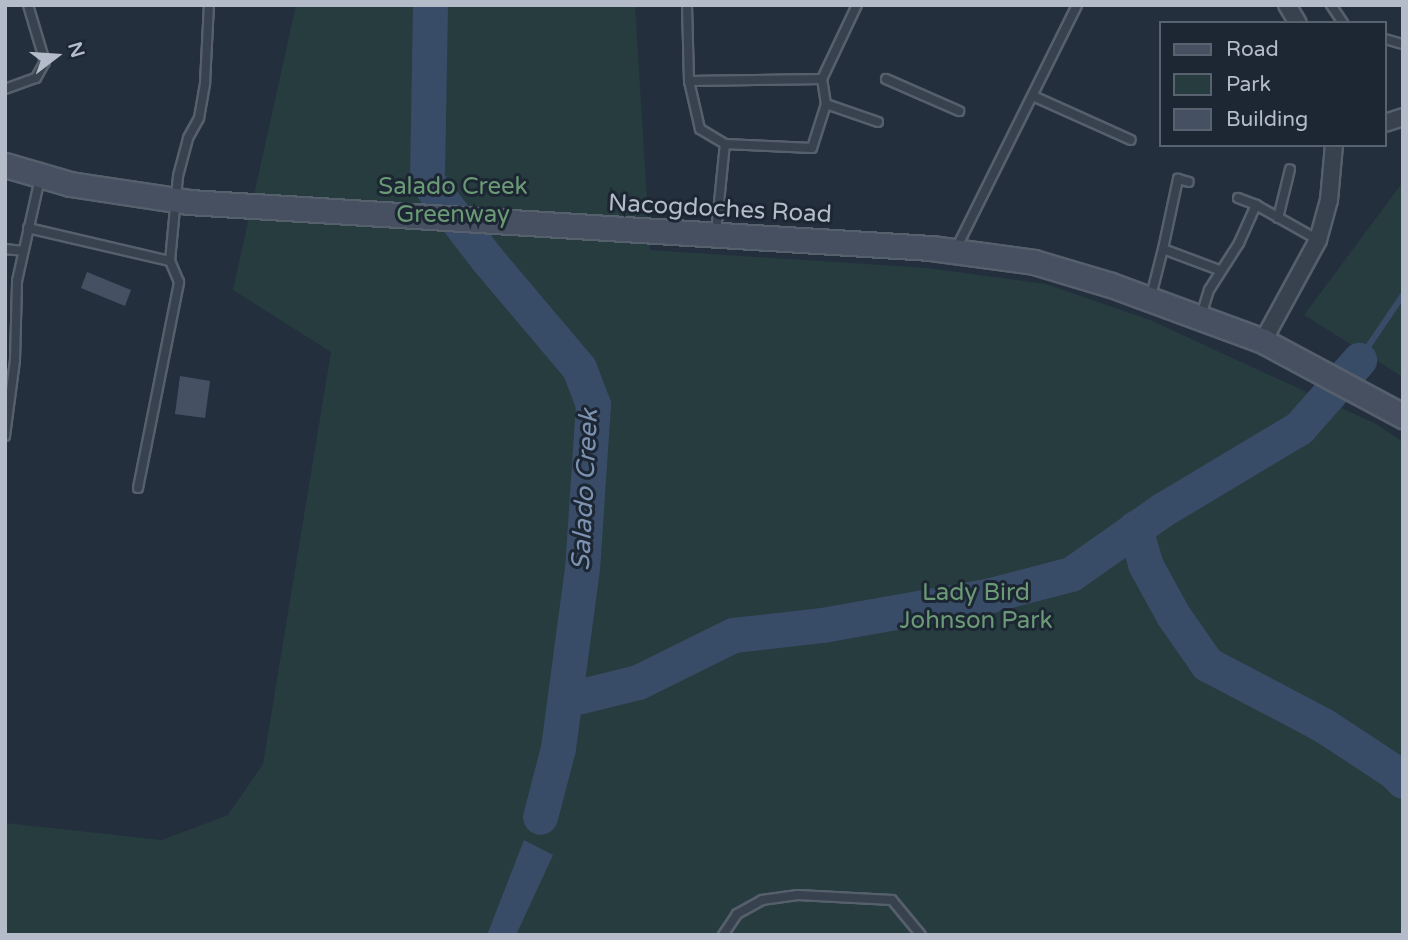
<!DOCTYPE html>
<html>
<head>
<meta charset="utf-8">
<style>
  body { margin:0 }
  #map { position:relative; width:1408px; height:940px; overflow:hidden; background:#242f3e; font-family:"Varela Round",sans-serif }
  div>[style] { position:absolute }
  .green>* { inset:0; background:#263c3f }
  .water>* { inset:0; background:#394c67 }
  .stream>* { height:6px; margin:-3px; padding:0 3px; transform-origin:3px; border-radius:3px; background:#394c67 }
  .river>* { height:35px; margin:-17.5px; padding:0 17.5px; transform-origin:17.5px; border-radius:17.5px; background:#394c67 }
  .building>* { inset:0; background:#455162 }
  .roads { filter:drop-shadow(2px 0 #565f6c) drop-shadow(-2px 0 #565f6c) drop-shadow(0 2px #565f6c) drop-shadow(0 -2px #565f6c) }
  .service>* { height:8px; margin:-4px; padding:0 4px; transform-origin:4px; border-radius:4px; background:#38414e }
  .minor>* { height:16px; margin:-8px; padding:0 8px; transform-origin:8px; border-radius:8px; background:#38414e }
  .secondary>* { height:23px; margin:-11.5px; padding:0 11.5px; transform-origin:11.5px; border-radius:11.5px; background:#465061 }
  span { translate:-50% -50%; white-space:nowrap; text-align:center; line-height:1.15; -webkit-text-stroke:6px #1d2633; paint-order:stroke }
  .park-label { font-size:24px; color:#6b9a76 }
  .street-label { font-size:24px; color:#b4bcc9 }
  .water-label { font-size:26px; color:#7c92b1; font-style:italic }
  .frame { position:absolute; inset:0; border:7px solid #b4bcc9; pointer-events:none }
  .legend { position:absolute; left:1159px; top:21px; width:228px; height:126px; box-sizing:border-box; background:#1d2633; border:2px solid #59626f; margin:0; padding:9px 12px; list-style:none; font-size:21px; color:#b4bcc9 }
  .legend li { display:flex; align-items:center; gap:14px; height:35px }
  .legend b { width:35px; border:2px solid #59626f }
  .north { position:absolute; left:21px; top:21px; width:70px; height:70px; -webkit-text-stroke:5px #1d2633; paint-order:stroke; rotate:73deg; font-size:19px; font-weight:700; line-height:28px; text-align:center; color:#b4bcc9 }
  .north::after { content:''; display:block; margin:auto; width:24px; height:32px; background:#b4bcc9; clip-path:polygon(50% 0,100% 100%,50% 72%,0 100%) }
</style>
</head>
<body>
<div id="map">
  <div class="green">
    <i style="clip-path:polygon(296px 5px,635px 5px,650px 250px,927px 268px,1046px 284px,1150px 320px,1376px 424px,1403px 442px,1403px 935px,5px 935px,5px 823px,162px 840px,228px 815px,263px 764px,331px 352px,233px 290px)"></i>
    <i style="clip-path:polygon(1403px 182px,1403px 377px,1304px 315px)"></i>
  </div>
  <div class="water">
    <i style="clip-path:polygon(524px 840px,553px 855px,516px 935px,487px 935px)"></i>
  </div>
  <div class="stream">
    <i style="left:1359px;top:360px;width:78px;rotate:-55.9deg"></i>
  </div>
  <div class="river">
    <i style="left:430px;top:5px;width:176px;rotate:91deg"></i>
    <i style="left:427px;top:181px;width:98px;rotate:52.4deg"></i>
    <i style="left:487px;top:259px;width:143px;rotate:49.8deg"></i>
    <i style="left:579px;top:368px;width:39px;rotate:69deg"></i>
    <i style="left:593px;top:404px;width:164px;rotate:93.8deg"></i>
    <i style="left:582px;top:568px;width:182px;rotate:97.6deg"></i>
    <i style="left:558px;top:748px;width:71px;rotate:104.6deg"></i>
    <i style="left:1135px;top:528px;width:37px;rotate:74deg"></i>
    <i style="left:1145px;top:564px;width:58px;rotate:61.2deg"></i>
    <i style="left:1173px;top:615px;width:60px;rotate:55.2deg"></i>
    <i style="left:1207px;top:664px;width:131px;rotate:27.7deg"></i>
    <i style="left:1323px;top:725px;width:84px;rotate:33.3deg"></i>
    <i style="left:1393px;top:771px;width:14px;rotate:45deg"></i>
    <i style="left:565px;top:700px;width:75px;rotate:-13.9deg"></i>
    <i style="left:638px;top:682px;width:106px;rotate:-26.3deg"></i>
    <i style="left:733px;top:635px;width:90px;rotate:-6.4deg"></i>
    <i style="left:822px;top:625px;width:168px;rotate:-10deg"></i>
    <i style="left:987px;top:596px;width:87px;rotate:-14.7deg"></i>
    <i style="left:1071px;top:574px;width:111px;rotate:-35.1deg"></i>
    <i style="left:1162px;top:510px;width:160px;rotate:-30.9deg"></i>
    <i style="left:1299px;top:428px;width:91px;rotate:-48.6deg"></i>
  </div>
  <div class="building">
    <i style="clip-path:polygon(87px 272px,131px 290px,125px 306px,81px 288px)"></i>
    <i style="clip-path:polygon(180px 376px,210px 381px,205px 418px,175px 414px)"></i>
  </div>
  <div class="roads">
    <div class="service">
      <i style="left:687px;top:5px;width:76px;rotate:88.5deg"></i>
      <i style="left:689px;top:81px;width:49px;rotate:77.1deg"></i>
      <i style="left:700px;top:129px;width:29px;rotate:31deg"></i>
      <i style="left:1331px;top:5px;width:22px;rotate:56deg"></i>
      <i style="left:1385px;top:39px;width:19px;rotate:16deg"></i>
      <i style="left:886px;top:79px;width:80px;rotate:23.7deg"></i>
      <i style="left:689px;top:81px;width:133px;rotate:-0.9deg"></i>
      <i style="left:5px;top:89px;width:33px;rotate:-20deg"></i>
      <i style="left:36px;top:78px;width:18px;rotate:-61deg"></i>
      <i style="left:45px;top:62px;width:59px;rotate:-106.6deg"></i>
      <i style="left:1033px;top:96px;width:107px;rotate:24.2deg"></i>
      <i style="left:826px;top:104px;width:25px;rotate:-99deg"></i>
      <i style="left:822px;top:79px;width:82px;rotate:-64.7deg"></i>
      <i style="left:1238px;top:198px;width:19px;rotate:21deg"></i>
      <i style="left:1278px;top:218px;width:50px;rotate:-76.2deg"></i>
      <i style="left:28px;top:228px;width:146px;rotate:13.1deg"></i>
      <i style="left:170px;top:261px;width:85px;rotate:-84.6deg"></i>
      <i style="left:178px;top:176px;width:39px;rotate:-75deg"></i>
      <i style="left:188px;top:138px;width:23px;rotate:-61deg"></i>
      <i style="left:199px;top:118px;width:36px;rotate:-80deg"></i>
      <i style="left:205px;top:83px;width:78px;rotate:-87.1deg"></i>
      <i style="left:716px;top:232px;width:88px;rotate:-84.2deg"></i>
      <i style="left:725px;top:144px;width:87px;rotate:2.6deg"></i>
      <i style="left:812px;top:148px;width:46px;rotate:-72.3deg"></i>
      <i style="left:826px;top:104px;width:55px;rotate:19.1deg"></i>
      <i style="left:5px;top:249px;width:18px;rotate:6deg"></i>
      <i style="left:956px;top:249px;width:272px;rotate:-63.6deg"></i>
      <i style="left:1163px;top:249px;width:72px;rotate:-77.9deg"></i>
      <i style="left:1178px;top:179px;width:11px;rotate:15deg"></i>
      <i style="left:1151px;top:296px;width:49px;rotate:-75.7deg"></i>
      <i style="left:1163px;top:249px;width:60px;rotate:20.6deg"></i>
      <i style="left:1201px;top:316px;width:27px;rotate:-73deg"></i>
      <i style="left:1209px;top:290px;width:56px;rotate:-57.4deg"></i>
      <i style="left:1239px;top:243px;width:42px;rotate:-65.9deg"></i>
      <i style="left:1256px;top:205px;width:71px;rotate:29.4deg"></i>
      <i style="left:5px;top:436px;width:77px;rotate:-82.5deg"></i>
      <i style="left:15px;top:360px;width:79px;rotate:-88.5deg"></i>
      <i style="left:17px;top:281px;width:106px;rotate:-77.4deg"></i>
      <i style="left:138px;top:488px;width:210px;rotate:-78.7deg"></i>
      <i style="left:179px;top:282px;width:23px;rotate:-113deg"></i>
      <i style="left:723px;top:935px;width:25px;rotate:-56deg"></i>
      <i style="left:737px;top:914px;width:29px;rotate:-29deg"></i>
      <i style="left:762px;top:900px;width:36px;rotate:-8deg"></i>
      <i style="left:798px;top:895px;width:94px;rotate:3deg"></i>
      <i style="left:892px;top:900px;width:45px;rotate:50.4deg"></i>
    </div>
    <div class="minor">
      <i style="left:1287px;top:5px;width:21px;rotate:59deg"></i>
      <i style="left:1385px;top:123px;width:19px;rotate:-18deg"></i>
      <i style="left:1263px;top:341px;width:115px;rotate:-61.4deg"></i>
      <i style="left:1318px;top:240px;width:41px;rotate:-74.6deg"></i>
      <i style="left:1329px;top:200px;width:55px;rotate:-84.8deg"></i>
    </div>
    <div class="secondary">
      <i style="left:5px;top:165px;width:68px;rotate:16.3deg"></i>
      <i style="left:70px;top:184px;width:120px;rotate:8.6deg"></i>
      <i style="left:189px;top:202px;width:743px;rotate:3.55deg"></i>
      <i style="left:931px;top:248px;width:104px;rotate:7.7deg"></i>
      <i style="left:1034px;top:262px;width:80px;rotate:16.6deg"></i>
      <i style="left:1111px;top:285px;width:162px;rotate:20.2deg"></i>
      <i style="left:1263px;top:341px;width:159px;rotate:28.2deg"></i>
    </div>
  </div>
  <div class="park-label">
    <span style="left:453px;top:201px">Salado Creek<br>Greenway</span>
    <span style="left:976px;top:607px">Lady Bird<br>Johnson Park</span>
  </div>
  <div class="street-label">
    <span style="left:720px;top:209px;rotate:3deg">Nacogdoches Road</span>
  </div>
  <div class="water-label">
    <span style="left:585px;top:490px;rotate:-87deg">Salado Creek</span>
  </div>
  <div class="frame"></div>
  <ul class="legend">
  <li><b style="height:9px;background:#465061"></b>Road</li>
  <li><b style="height:19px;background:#263c3f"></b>Park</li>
  <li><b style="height:19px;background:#455162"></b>Building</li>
  </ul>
  <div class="north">N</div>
</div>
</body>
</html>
